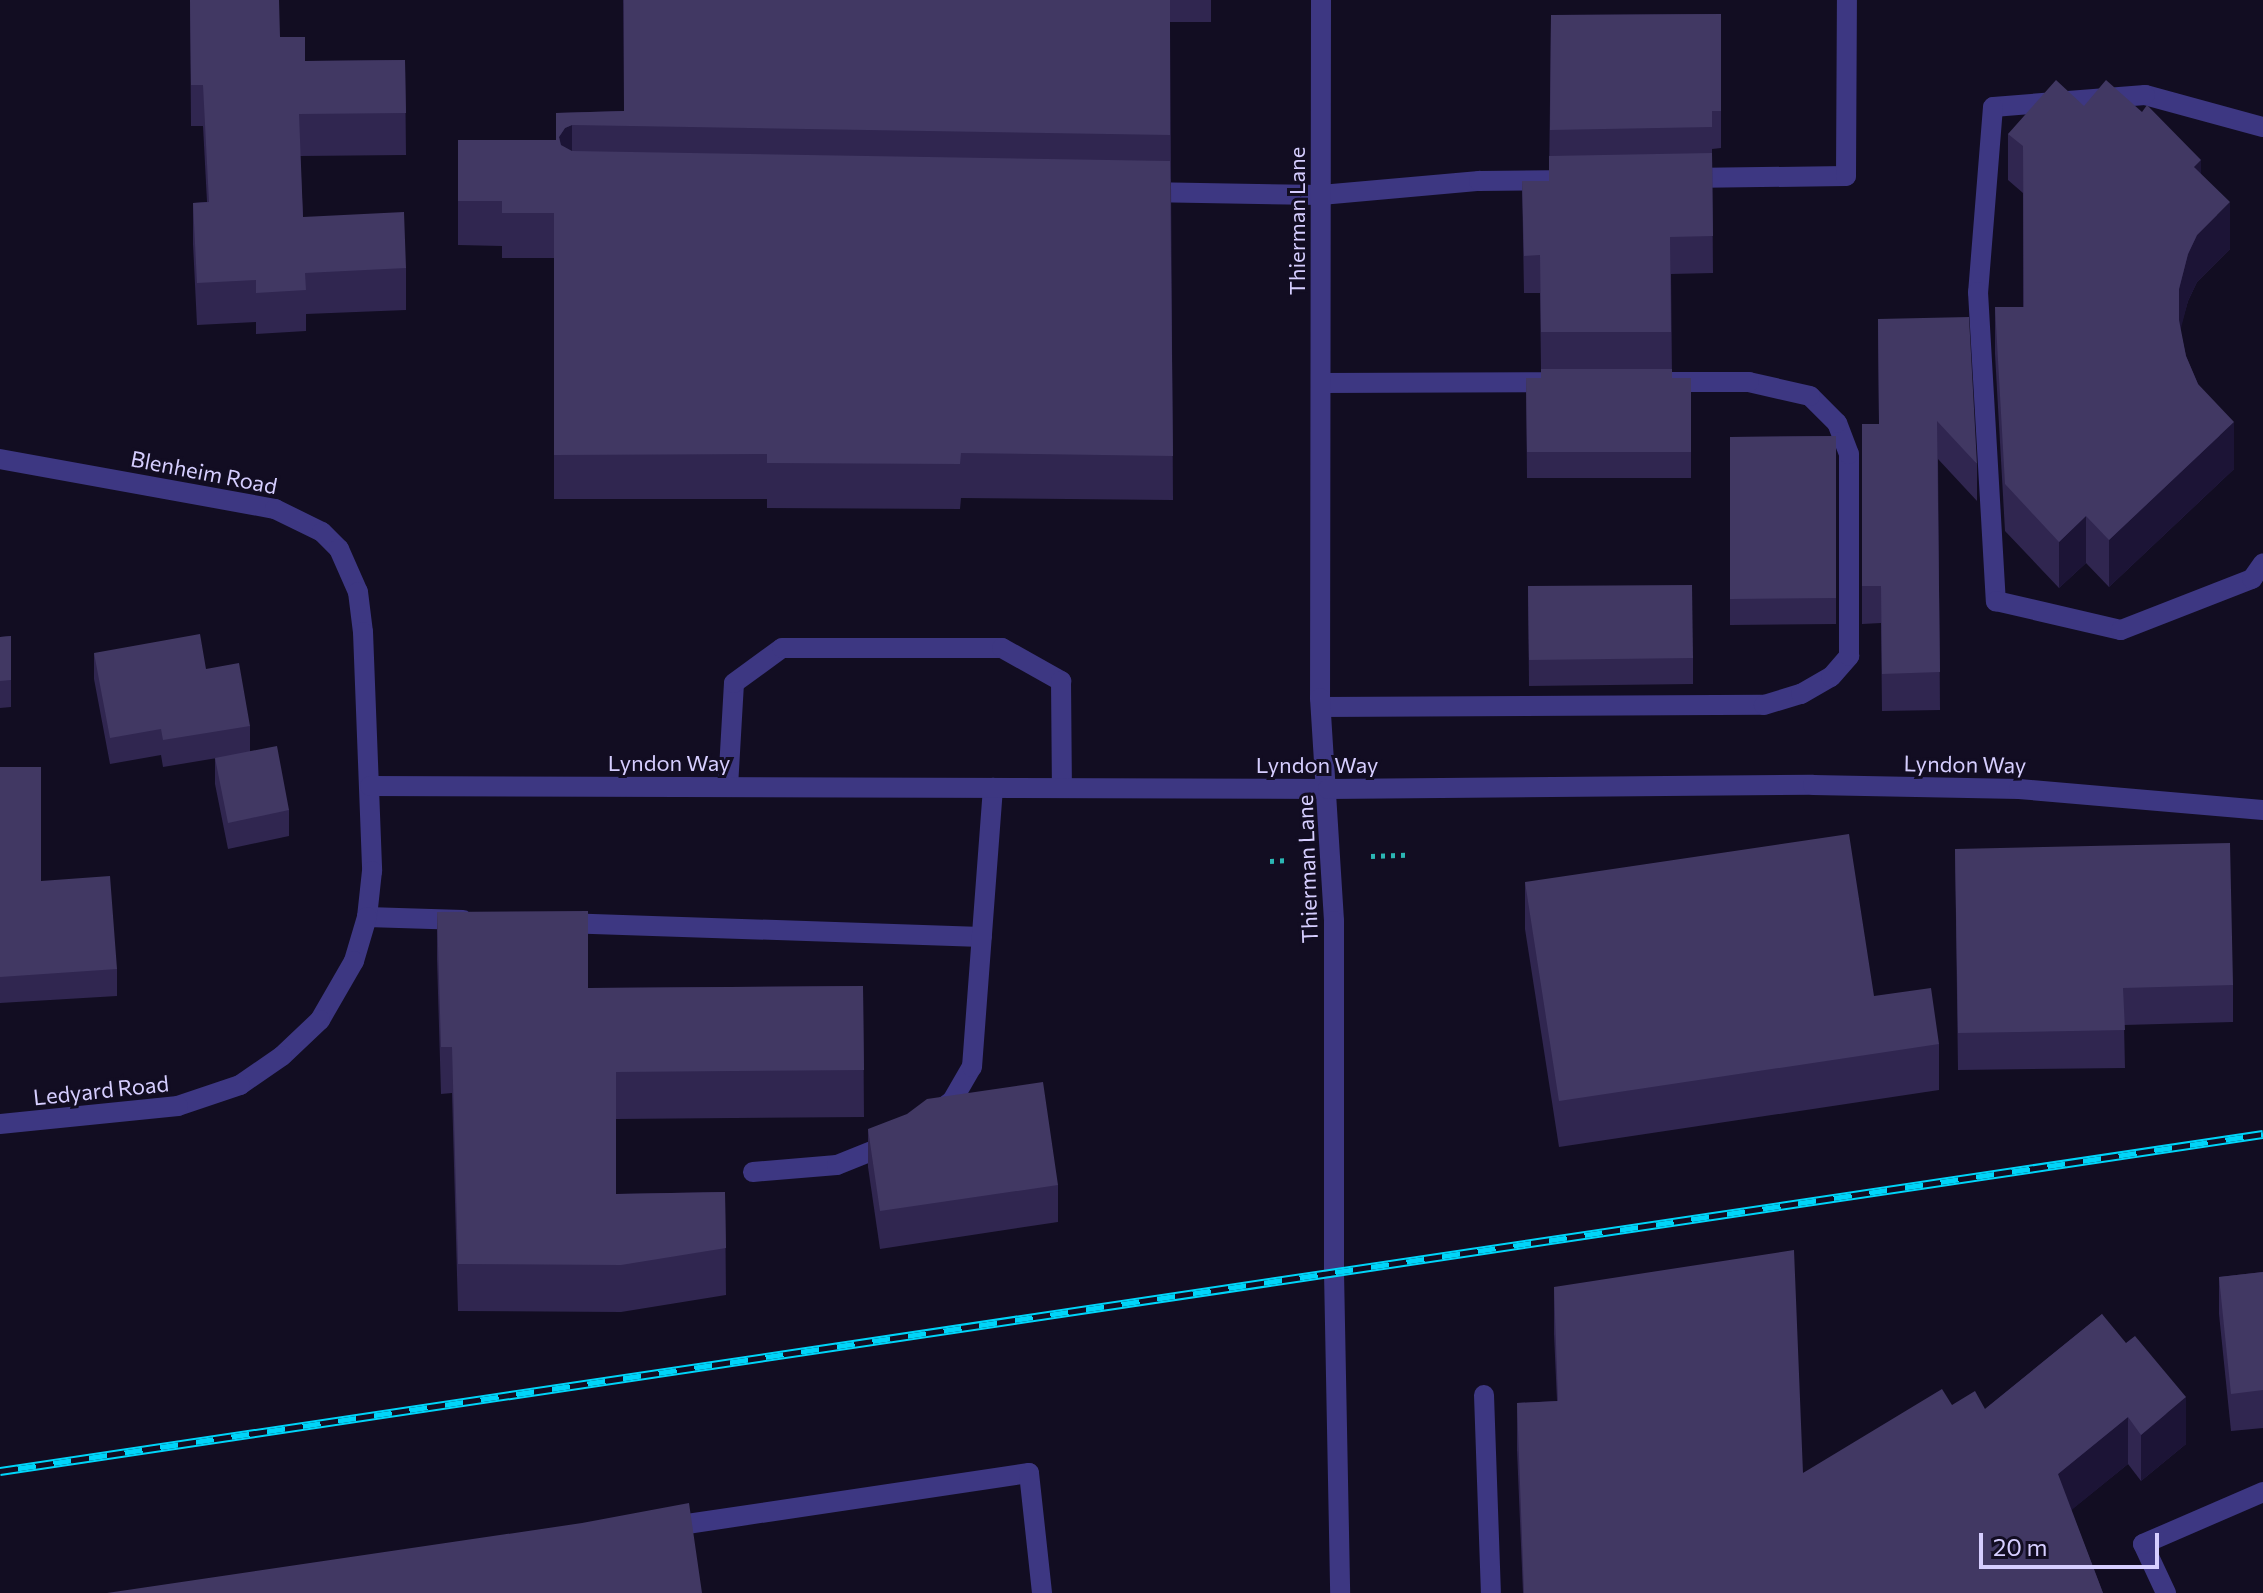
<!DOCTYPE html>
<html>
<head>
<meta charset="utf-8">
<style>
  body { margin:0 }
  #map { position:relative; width:2263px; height:1593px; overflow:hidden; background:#120d22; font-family:Commissioner,sans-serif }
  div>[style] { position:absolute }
  .path>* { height:5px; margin-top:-2.5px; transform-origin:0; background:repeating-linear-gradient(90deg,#2bb6b4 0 4px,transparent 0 10px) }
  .service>* { height:20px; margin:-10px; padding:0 10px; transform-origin:10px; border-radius:10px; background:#3d3782 }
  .minor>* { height:20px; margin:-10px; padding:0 10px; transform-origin:10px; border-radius:10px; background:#3d3782 }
  .rail>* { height:9px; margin-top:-4.5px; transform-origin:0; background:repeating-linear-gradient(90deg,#120d22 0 18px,#00d5f9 0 36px); box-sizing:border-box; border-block:2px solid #00d5f9 }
  .wall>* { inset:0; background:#302650 }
  .shaded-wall>* { inset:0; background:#1c1436 }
  .building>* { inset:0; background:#413863 }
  span { translate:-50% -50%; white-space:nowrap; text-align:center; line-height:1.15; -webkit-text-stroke:6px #120d22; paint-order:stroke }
  .street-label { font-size:22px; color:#d6ceff }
  .scale { position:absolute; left:1979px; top:1533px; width:180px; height:36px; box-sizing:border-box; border:4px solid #d6ceff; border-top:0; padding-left:10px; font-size:24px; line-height:28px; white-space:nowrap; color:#d6ceff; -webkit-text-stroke:6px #120d22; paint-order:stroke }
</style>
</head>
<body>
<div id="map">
  <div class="path">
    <i style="left:1371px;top:856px;width:35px;rotate:-2deg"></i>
    <i style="left:1270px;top:861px;width:19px;rotate:-3deg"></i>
  </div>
  <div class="service">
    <i style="left:2263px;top:127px;width:122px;rotate:-164.8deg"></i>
    <i style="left:2145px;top:95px;width:152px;rotate:175.5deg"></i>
    <i style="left:1993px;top:107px;width:186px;rotate:94.6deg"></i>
    <i style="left:1978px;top:292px;width:310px;rotate:86.7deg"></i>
    <i style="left:1996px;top:601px;width:128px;rotate:13.1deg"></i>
    <i style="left:2121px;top:630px;width:141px;rotate:-21.3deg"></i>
    <i style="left:2252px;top:579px;width:19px;rotate:-55deg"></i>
    <i style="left:1687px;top:178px;width:159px;rotate:-0.7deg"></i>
    <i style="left:1846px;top:176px;width:176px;rotate:-89.7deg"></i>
    <i style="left:1144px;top:192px;width:177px;rotate:1deg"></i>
    <i style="left:1321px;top:195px;width:159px;rotate:-5.1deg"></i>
    <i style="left:1479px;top:181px;width:96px;rotate:-0.6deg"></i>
    <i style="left:1321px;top:383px;width:232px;rotate:-0.2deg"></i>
    <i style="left:1321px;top:707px;width:443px;rotate:-0.3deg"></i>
    <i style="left:1764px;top:705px;width:39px;rotate:-17deg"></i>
    <i style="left:1801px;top:694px;width:34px;rotate:-30deg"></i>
    <i style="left:1831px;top:677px;width:28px;rotate:-49deg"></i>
    <i style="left:1849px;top:656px;width:202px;rotate:-90deg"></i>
    <i style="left:1849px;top:454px;width:33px;rotate:-111deg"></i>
    <i style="left:1837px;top:423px;width:38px;rotate:-135deg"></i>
    <i style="left:1810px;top:396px;width:63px;rotate:-167.1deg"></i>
    <i style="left:1749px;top:382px;width:84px;rotate:180deg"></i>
    <i style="left:728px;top:787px;width:104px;rotate:-86.7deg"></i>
    <i style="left:734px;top:683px;width:59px;rotate:-36.1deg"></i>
    <i style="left:782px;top:648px;width:220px"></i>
    <i style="left:1002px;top:648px;width:68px;rotate:29.2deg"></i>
    <i style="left:1061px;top:681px;width:107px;rotate:89.5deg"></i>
    <i style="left:367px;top:917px;width:96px;rotate:1.8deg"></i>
    <i style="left:563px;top:923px;width:419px;rotate:1.9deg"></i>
    <i style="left:938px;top:1111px;width:17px;rotate:-36deg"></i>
    <i style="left:952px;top:1101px;width:39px;rotate:-60deg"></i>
    <i style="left:972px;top:1067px;width:280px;rotate:-85.7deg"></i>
    <i style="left:753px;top:1172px;width:84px;rotate:-4.8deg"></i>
    <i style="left:837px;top:1165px;width:59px;rotate:-21.8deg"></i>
    <i style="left:1484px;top:1395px;width:198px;rotate:88deg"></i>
    <i style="left:667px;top:1527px;width:366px;rotate:-8.5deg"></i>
    <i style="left:1029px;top:1473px;width:121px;rotate:83.8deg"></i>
    <i style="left:2166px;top:1593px;width:54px;rotate:-115.1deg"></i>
    <i style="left:2143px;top:1544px;width:131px;rotate:-23.4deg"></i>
  </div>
  <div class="minor">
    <i style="left:1321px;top:0;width:698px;rotate:90.08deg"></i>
    <i style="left:1320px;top:698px;width:223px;rotate:86.4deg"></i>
    <i style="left:1334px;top:921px;width:351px;rotate:90deg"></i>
    <i style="left:1334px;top:1272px;width:321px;rotate:88.9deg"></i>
    <i style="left:0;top:459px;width:280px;rotate:10.3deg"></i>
    <i style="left:275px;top:509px;width:52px;rotate:26.1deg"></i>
    <i style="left:322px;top:532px;width:24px;rotate:45deg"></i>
    <i style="left:339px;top:549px;width:47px;rotate:66.2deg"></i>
    <i style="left:358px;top:592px;width:40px;rotate:82.9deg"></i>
    <i style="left:363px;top:632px;width:239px;rotate:87.8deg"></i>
    <i style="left:372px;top:871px;width:46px;rotate:96.2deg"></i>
    <i style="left:367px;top:917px;width:46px;rotate:106.5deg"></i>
    <i style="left:354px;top:961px;width:68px;rotate:120deg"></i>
    <i style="left:320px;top:1020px;width:52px;rotate:136.5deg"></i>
    <i style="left:282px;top:1056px;width:51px;rotate:145.4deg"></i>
    <i style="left:240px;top:1085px;width:65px;rotate:161.3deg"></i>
    <i style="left:178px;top:1106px;width:179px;rotate:174.2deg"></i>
    <i style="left:370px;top:786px;width:958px;rotate:0.18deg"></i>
    <i style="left:1328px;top:789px;width:485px;rotate:-0.5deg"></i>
    <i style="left:1813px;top:785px;width:206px;rotate:1.1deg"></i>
    <i style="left:2019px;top:789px;width:245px;rotate:4.9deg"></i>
  </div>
  <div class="rail">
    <i style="left:0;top:1471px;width:2288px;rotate:-8.47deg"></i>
  </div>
  <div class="wall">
    <i style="clip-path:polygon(190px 0,280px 37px,305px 61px,405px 60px,406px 155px,300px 156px,303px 217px,406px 268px,406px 310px,306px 314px,306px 331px,256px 334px,256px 322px,197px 325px,193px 244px,193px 203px,207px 202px,203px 126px,191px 126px)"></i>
    <i style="clip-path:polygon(623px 0,1211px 0,1211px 22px,1170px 22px,1173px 500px,961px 498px,960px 509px,767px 508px,767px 499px,554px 499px,554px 258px,502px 258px,502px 246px,458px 245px,458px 140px,556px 140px,556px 113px,624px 111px)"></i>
    <i style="clip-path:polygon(1721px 14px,1721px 148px,1712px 149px,1713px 273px,1671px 274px,1672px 378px,1691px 378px,1691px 478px,1527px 478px,1526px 378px,1541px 378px,1541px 369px,1540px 293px,1524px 293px,1522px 181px,1549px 181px,1551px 15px)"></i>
    <i style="clip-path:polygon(2084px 106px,2201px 174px,2230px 249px,2197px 282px,2188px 301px,2180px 329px,2186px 356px,2234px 469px,2109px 587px,2086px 563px,2059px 588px,2005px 531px,1995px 354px,1995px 307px,2023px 307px,2023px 193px,2008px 180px,2008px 134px)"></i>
    <i style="clip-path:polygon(1878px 319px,1977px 464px,1977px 501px,1938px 459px,1940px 710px,1882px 711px,1881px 623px,1862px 624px,1862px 424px,1879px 424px)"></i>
    <i style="clip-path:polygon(1836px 436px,1836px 624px,1730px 625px,1730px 437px)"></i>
    <i style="clip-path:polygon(1528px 586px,1693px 658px,1693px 684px,1529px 686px)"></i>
    <i style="clip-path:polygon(11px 636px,11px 707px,0 708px,0 637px)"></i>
    <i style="clip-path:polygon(94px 653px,206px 669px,250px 726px,250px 751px,289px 810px,289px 836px,228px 849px,215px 784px,215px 758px,217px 758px,163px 767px,161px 755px,110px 764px,94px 679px)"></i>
    <i style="clip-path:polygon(0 767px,41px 881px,117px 969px,117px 996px,0 1003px)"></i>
    <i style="clip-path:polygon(1955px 849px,2233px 985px,2233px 1022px,2124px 1025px,2125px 1068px,1958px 1070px)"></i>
    <i style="clip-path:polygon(1525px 882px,1874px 996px,1939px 1044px,1939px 1090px,1559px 1147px,1525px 929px)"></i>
    <i style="clip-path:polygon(437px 912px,588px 988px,863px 986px,864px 1117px,616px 1119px,616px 1194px,725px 1192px,726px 1295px,621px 1312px,458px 1311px,452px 1093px,441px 1094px,437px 959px)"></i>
    <i style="clip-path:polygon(868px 1129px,1058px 1185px,1058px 1222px,880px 1249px,868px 1167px)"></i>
    <i style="clip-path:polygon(2263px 1272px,2263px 1428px,2231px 1431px,2219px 1314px,2219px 1277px)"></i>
    <i style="clip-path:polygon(1554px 1287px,1803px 1473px,1952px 1405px,1985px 1409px,2102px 1314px,2186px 1444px,2141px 1481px,2128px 1464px,2071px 1510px,2103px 1593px,1523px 1593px,1517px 1450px,1517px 1403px,1557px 1401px,1554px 1334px)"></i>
  </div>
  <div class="shaded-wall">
    <i style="clip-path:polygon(572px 125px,572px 170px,565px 172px,559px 137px,565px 128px)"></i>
    <i style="clip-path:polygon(2201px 160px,2201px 207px,2194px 167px)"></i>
    <i style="clip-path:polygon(2230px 202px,2230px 249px,2197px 282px,2188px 301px,2179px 336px,2179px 289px,2188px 254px,2197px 235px)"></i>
    <i style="clip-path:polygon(2234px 422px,2234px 469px,2109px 587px,2109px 540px)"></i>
    <i style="clip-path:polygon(2086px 516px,2086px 563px,2059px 588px,2059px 542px)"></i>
    <i style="clip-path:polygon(2186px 1397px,2186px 1444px,2141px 1481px,2141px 1435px)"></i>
    <i style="clip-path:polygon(2128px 1417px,2128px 1464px,2058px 1521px,2058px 1474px)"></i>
  </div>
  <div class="building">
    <i style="clip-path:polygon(190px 0,279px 0,280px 37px,305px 37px,305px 61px,405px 60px,406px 113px,299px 114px,303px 217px,404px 212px,406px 268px,305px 273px,306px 290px,256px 293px,256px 280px,197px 283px,193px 203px,209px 202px,203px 85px,191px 85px)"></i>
    <i style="clip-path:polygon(624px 0,1170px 0,1170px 135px,572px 125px,565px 128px,559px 137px,561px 145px,572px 151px,1170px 161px,1173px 456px,961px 453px,960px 464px,767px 463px,767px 454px,554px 455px,554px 213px,502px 213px,502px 201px,458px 201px,458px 140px,556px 140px,556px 113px,624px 111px)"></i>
    <i style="clip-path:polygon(1721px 14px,1721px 111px,1712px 111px,1712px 127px,1550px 130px,1551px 15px)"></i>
    <i style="clip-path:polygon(2056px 80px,2084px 106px,2106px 80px,2142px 112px,2147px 105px,2201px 160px,2194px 167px,2230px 202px,2197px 235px,2188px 254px,2179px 289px,2179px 320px,2186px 356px,2198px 384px,2234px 422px,2109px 540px,2086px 516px,2059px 542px,2005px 484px,1995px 307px,2024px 307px,2023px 146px,2008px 134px)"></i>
    <i style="clip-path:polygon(1712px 153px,1713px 236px,1670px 237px,1671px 332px,1541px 332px,1540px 255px,1524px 256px,1522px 181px,1549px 181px,1549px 156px)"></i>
    <i style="clip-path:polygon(1969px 317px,1977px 464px,1937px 421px,1940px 672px,1882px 674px,1881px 586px,1862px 586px,1862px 424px,1879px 424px,1878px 319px)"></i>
    <i style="clip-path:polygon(1541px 369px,1672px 369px,1672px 378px,1691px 378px,1691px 452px,1527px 452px,1526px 378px,1541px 378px)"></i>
    <i style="clip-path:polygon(1836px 436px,1836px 598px,1730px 599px,1730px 437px)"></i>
    <i style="clip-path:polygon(1692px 585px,1693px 658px,1529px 660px,1528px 586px)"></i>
    <i style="clip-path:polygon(200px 634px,206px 669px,239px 663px,250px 726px,163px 740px,161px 729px,110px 738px,94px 653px)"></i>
    <i style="clip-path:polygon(11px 636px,11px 680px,0 681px,0 637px)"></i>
    <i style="clip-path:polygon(277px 746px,289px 810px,228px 823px,215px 758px)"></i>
    <i style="clip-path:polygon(0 767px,41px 767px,41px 881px,110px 876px,117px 969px,0 977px)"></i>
    <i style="clip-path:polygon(1849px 834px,1874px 996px,1931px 988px,1939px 1044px,1559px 1101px,1525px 882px)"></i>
    <i style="clip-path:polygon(2230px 843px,2233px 985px,2123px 988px,2125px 1030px,1958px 1033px,1955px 849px)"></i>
    <i style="clip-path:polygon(588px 911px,588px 988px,863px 986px,864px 1070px,616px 1072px,616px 1194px,725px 1192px,726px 1248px,621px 1265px,458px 1264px,452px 1047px,441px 1047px,437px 912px)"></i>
    <i style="clip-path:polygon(1043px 1082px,1058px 1185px,880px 1211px,868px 1129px,907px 1114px,927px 1099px)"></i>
    <i style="clip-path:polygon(1794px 1250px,1803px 1473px,1942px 1389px,1952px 1405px,1975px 1391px,1985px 1409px,2102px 1314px,2126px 1343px,2135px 1336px,2186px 1397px,2141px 1435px,2128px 1417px,2058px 1474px,2103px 1593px,1524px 1593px,1517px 1403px,1558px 1401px,1554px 1287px)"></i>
    <i style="clip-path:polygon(2263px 1272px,2263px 1390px,2231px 1394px,2219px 1277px)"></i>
    <i style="clip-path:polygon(689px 1503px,702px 1593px,107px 1593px,582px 1523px)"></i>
  </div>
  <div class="street-label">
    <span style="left:1297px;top:221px;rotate:-90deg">Thierman Lane</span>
    <span style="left:204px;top:472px;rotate:11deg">Blenheim Road</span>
    <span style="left:669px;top:763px">Lyndon Way</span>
    <span style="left:1965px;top:764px;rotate:1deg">Lyndon Way</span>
    <span style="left:1317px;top:765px">Lyndon Way</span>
    <span style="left:1307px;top:869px;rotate:-92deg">Thierman Lane</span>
    <span style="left:101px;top:1090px;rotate:-6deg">Ledyard Road</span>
  </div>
  <div class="scale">20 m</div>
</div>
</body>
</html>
